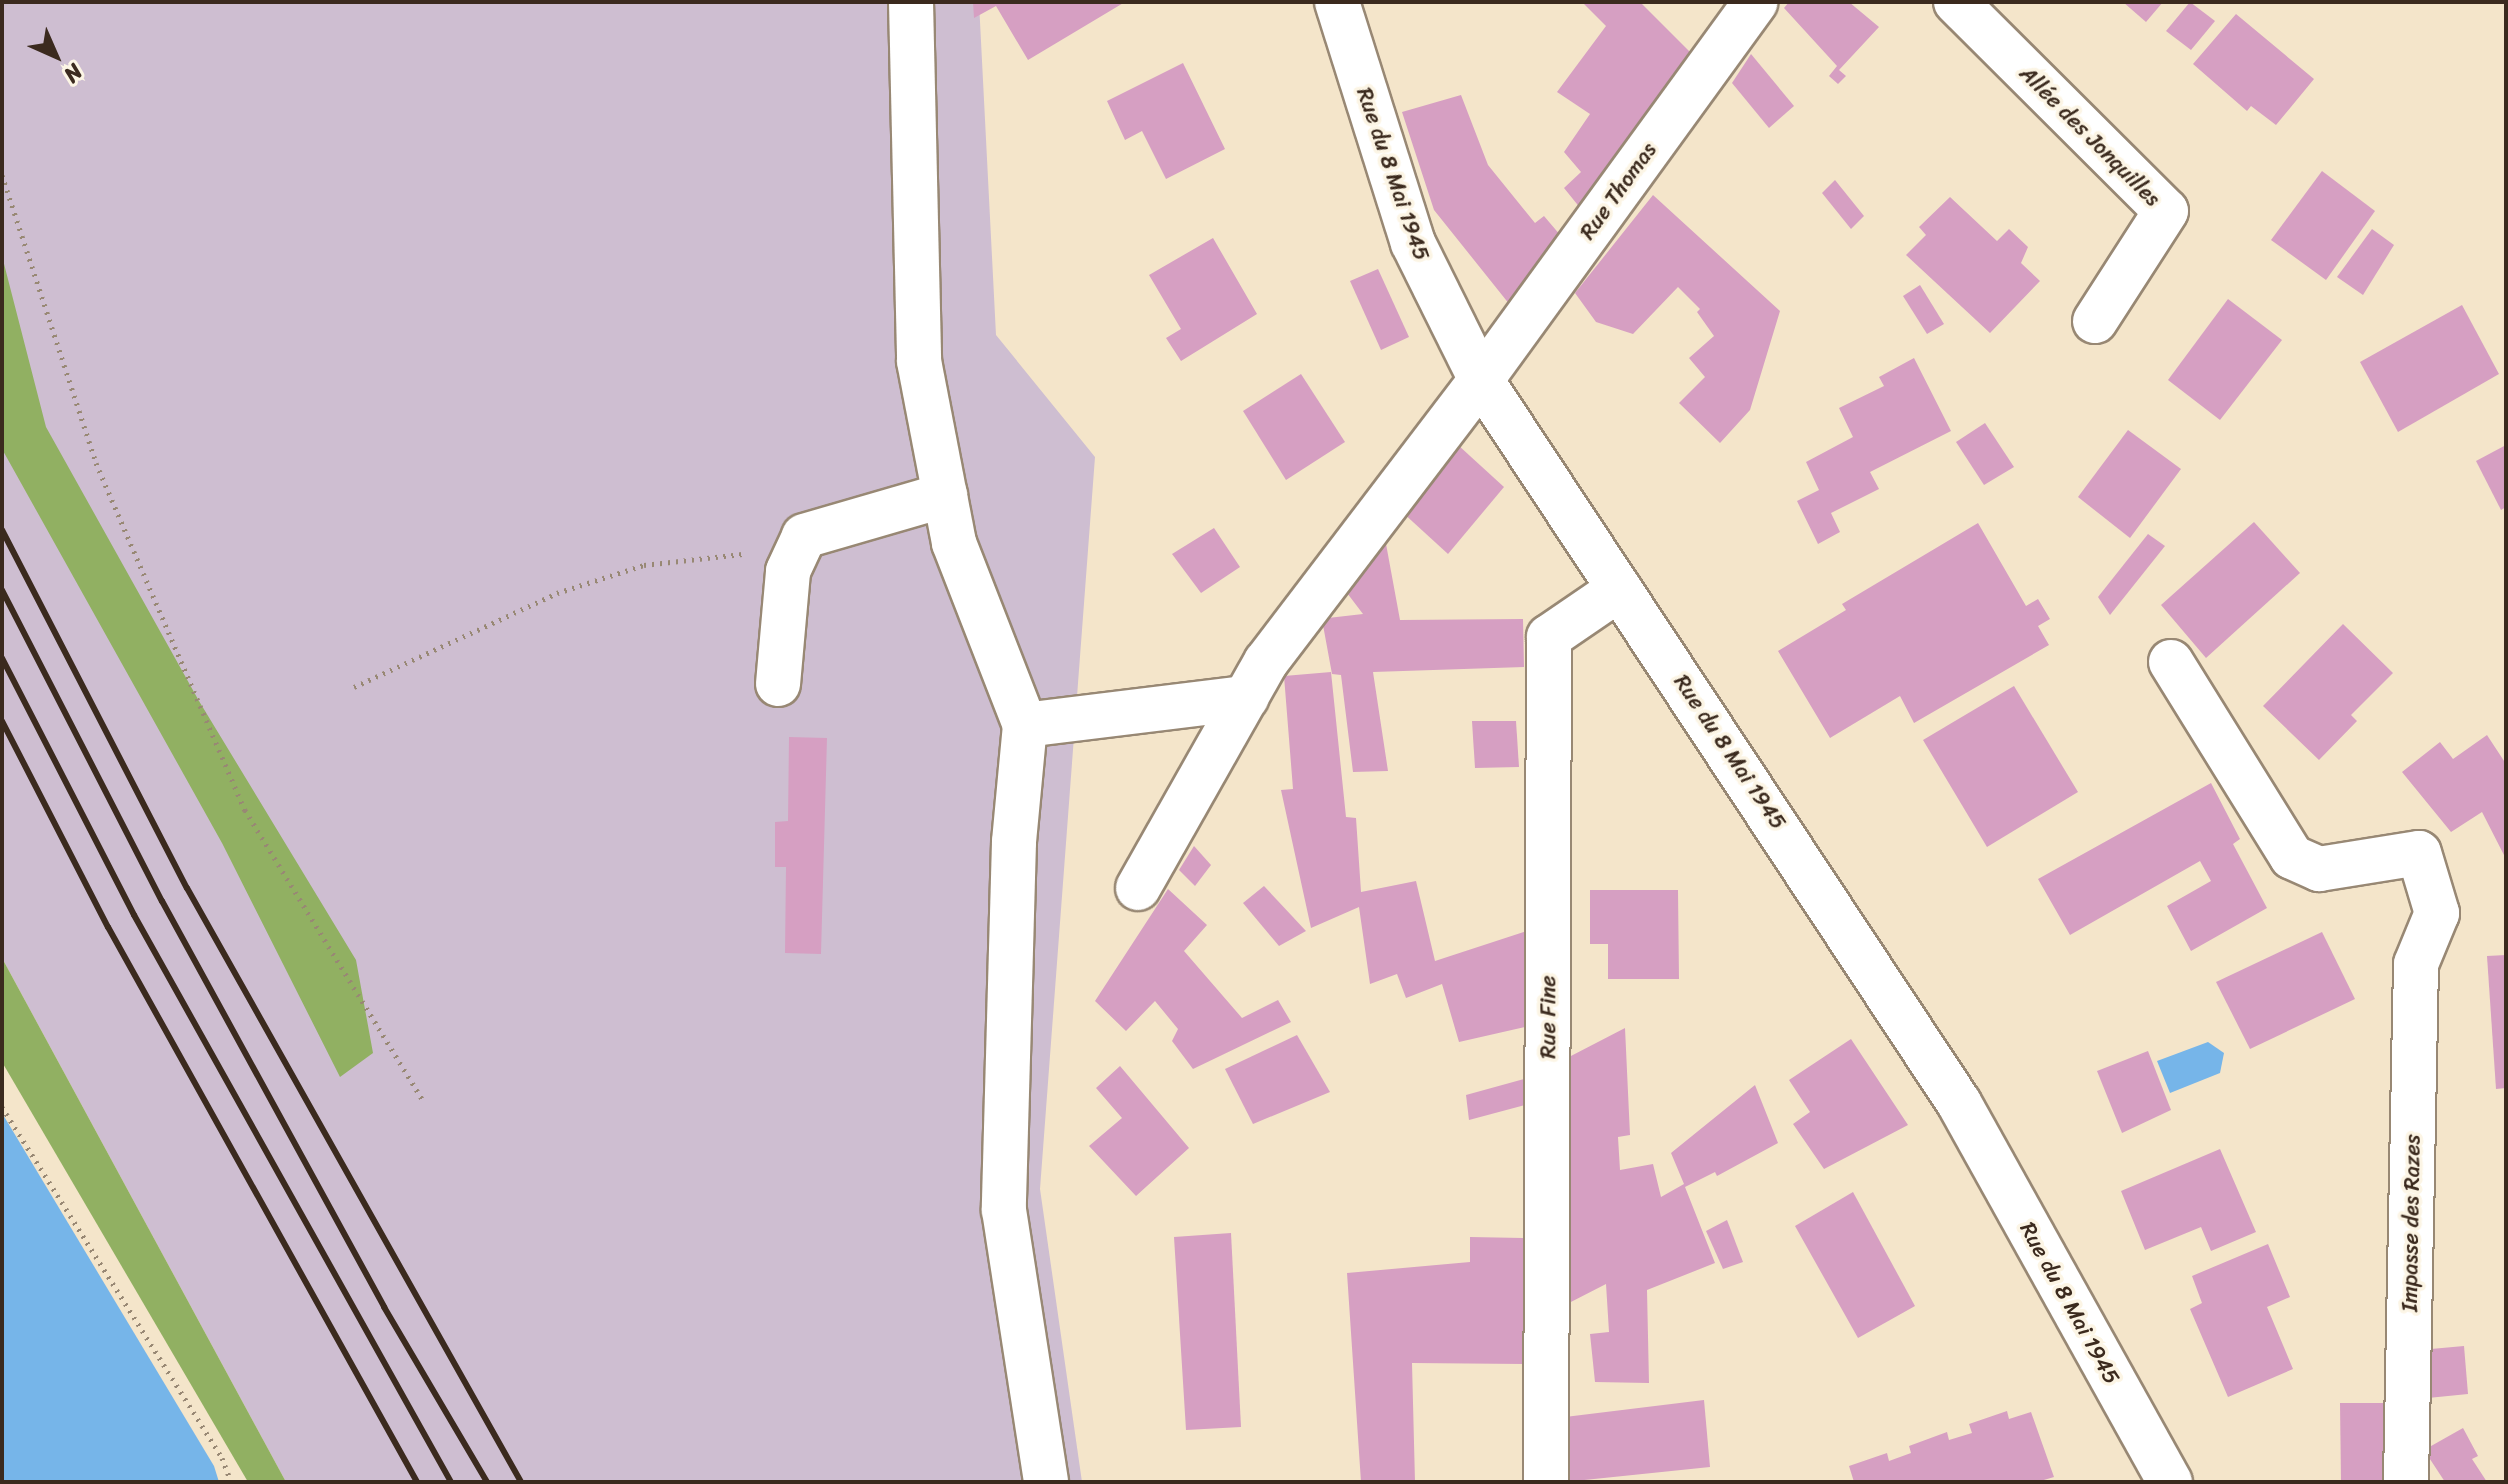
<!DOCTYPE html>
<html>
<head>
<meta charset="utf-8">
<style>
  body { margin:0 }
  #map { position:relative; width:2508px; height:1484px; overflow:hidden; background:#f4e5ca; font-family:Sriracha,sans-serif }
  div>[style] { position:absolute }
  .industrial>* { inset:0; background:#cebed1 }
  .forest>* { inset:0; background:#91b062 }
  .water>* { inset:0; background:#76b5e9 }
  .building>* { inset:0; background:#d69fc2 }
  .path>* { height:5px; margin-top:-2.5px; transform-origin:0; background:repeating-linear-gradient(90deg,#988874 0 2px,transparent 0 8px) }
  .roads { filter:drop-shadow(2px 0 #988874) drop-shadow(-2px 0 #988874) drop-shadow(0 2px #988874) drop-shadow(0 -2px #988874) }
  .minor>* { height:44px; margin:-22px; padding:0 22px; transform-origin:22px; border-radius:22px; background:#fff }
  .rail>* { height:6px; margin:-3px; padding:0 3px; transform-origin:3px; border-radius:3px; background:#3b2a1e }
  span { translate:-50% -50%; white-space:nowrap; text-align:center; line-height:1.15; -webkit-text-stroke:7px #fcf5e5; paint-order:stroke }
  .street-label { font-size:22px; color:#3b2a1e }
  .frame { position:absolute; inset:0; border:4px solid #3b2a1e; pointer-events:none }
  .north { position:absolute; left:16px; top:16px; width:80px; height:80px; -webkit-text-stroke:6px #fcf5e5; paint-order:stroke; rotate:135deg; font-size:22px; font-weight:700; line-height:32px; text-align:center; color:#3b2a1e }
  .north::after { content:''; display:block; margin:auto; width:28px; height:36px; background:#3b2a1e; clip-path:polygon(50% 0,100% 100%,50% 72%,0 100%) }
</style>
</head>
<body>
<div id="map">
  <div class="industrial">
    <i style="clip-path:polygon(2px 2px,979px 2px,996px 335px,1095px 457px,1040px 1189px,1082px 1482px,286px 1482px,2px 958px)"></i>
  </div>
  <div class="forest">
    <i style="clip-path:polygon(2px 256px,46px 427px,199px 701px,356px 960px,373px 1053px,340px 1077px,222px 843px,2px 449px)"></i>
    <i style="clip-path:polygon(2px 958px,286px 1482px,248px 1482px,2px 1062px)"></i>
  </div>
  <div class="water">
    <i style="clip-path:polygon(2208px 1042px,2224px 1053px,2220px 1073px,2170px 1093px,2157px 1061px)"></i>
    <i style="clip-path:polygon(2px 1113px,214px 1466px,219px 1482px,2px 1482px)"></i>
  </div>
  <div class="building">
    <i style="clip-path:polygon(973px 2px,1125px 2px,1028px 60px,996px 6px,974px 18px)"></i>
    <i style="clip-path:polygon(1582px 2px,1640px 2px,1694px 56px,1581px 209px,1564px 188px,1581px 172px,1564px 152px,1590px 114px,1557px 92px,1606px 26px)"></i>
    <i style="clip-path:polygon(1789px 2px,1849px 2px,1879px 27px,1839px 70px,1846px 76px,1838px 84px,1829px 76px,1837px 66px,1784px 8px)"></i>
    <i style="clip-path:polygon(2123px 2px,2163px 2px,2146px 22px)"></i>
    <i style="clip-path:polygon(2190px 2px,2215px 21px,2191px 50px,2166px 31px)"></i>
    <i style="clip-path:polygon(2236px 14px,2314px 79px,2276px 125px,2251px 106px,2247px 111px,2193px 64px)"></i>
    <i style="clip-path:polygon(1751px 54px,1794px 106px,1769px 128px,1732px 83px)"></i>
    <i style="clip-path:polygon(1183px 63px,1225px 149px,1166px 179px,1142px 131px,1125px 140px,1107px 101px)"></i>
    <i style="clip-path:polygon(1461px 95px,1488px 165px,1535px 223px,1544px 216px,1561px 236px,1510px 305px,1434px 210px,1402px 112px)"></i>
    <i style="clip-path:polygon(2322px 171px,2375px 211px,2326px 280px,2271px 240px)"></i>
    <i style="clip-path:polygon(1835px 180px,1864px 216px,1851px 229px,1822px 193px)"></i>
    <i style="clip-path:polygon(1653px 195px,1780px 311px,1750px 410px,1720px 443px,1679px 403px,1705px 377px,1689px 358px,1714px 336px,1697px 312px,1700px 309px,1678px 287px,1633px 334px,1596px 322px,1575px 293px)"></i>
    <i style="clip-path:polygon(1950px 197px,1997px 241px,2009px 229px,2028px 247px,2021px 263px,2040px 281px,1990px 333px,1906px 255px,1926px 235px,1919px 227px)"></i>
    <i style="clip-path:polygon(2372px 229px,2394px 245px,2363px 295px,2337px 277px)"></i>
    <i style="clip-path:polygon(1213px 238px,1257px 314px,1181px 361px,1166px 338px,1181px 329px,1149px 275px)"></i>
    <i style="clip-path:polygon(1378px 269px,1409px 337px,1381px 350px,1350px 281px)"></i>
    <i style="clip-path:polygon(1920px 285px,1944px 324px,1927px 334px,1903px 296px)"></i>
    <i style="clip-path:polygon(2228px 299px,2282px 340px,2220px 420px,2168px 380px)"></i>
    <i style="clip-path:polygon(2462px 305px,2499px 374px,2398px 432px,2360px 362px)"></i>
    <i style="clip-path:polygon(1914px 358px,1951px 431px,1870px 472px,1879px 489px,1831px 513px,1840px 532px,1818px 544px,1797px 501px,1819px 490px,1806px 462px,1853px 437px,1839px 408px,1884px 386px,1879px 377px)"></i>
    <i style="clip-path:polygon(1301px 374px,1345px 442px,1286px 480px,1243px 411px)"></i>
    <i style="clip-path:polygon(1985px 423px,2014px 467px,1984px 485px,1956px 442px)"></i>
    <i style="clip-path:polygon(2128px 430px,2181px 469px,2130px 538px,2078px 497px)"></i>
    <i style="clip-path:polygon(1458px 445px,1504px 487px,1448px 554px,1401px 511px)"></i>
    <i style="clip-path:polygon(2506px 445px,2506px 507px,2501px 510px,2476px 461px)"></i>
    <i style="clip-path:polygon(2254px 522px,2300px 573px,2206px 658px,2161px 605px)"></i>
    <i style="clip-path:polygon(1978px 523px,2026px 606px,2038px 599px,2050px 619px,2038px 626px,2049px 645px,1914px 723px,1900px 696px,1830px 738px,1778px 651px,1846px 610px,1842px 604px)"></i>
    <i style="clip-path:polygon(1214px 528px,1240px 567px,1201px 593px,1172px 554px)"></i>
    <i style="clip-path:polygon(1384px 533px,1400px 620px,1523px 619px,1524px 667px,1373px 672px,1388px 771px,1353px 772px,1341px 675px,1332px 674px,1323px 625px,1328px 618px,1363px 614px,1344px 589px)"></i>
    <i style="clip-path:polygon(2148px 534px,2165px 546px,2110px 615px,2098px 597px)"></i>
    <i style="clip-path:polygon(2343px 624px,2393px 673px,2351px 715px,2357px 721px,2319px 760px,2263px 706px)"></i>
    <i style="clip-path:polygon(1331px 672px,1346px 817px,1356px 818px,1361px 892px,1416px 881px,1435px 961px,1530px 930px,1534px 1025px,1459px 1042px,1442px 984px,1406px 998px,1397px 974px,1370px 984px,1359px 907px,1311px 928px,1281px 790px,1293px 789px,1284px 676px)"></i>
    <i style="clip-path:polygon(2014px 686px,2078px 792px,1987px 847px,1923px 740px)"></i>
    <i style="clip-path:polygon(1472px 721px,1516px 721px,1519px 767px,1475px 768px)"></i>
    <i style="clip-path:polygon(2487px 735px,2506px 764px,2506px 859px,2482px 812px,2451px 832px,2402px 772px,2440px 742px,2453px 759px)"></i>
    <i style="clip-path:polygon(789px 737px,827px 738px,821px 954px,785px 953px,786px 867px,775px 867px,775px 822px,788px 821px)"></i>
    <i style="clip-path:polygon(2211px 783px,2240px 839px,2233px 844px,2267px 908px,2191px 951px,2167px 906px,2211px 881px,2200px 861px,2070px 935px,2038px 879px)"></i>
    <i style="clip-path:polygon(1194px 846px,1211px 865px,1195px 886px,1179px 870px)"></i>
    <i style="clip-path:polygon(1264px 886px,1306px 931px,1279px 946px,1243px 903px)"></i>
    <i style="clip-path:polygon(1168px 889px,1207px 925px,1184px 951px,1242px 1018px,1278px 1000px,1291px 1022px,1193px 1069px,1172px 1041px,1178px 1029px,1155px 1001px,1126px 1031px,1095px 1001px)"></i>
    <i style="clip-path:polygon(1590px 890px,1678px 890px,1679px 979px,1608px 979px,1608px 944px,1590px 944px)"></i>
    <i style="clip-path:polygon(2322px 932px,2355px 999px,2250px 1049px,2216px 982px)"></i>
    <i style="clip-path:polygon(2506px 955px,2506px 1088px,2496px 1089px,2487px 956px)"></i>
    <i style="clip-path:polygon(1625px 1028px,1630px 1135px,1618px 1137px,1620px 1170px,1653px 1164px,1661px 1197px,1684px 1184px,1671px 1153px,1755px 1085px,1778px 1143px,1717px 1176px,1715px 1172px,1685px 1187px,1715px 1263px,1647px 1290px,1649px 1383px,1595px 1382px,1590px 1334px,1609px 1332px,1606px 1284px,1565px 1305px,1563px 1134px,1570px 1133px,1569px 1057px)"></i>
    <i style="clip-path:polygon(1297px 1035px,1330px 1092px,1253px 1124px,1225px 1069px)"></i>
    <i style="clip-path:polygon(1851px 1039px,1908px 1125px,1824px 1169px,1793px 1124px,1810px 1112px,1789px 1080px)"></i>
    <i style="clip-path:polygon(2148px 1051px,2171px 1110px,2122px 1133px,2097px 1071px)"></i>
    <i style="clip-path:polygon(1120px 1066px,1189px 1148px,1136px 1196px,1089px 1146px,1122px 1118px,1096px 1088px)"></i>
    <i style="clip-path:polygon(1524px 1079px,1525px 1105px,1469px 1120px,1466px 1095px)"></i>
    <i style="clip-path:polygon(2220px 1149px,2256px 1232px,2211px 1251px,2201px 1227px,2145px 1250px,2121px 1191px)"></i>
    <i style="clip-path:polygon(1853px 1192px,1915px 1306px,1858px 1338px,1795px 1226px)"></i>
    <i style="clip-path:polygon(1727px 1220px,1743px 1262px,1723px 1269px,1706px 1231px)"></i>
    <i style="clip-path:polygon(1231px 1233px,1241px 1427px,1186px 1430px,1174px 1237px)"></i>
    <i style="clip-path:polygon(1470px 1237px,1523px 1238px,1524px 1364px,1412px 1363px,1415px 1482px,1361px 1482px,1347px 1273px,1470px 1262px)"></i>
    <i style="clip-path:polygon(2268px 1244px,2290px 1297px,2267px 1307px,2293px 1369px,2228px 1397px,2190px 1309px,2202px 1303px,2192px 1276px)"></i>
    <i style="clip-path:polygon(2464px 1346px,2468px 1394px,2428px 1398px,2431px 1349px)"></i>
    <i style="clip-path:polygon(1704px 1400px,1710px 1467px,1565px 1482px,1565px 1417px)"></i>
    <i style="clip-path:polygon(2340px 1403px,2386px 1403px,2386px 1482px,2341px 1482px)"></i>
    <i style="clip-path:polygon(2007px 1411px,2009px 1419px,2031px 1412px,2054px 1477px,2037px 1482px,1854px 1482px,1849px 1466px,1887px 1453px,1889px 1461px,1911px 1453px,1909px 1446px,1947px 1432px,1949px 1440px,1972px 1433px,1969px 1424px)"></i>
    <i style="clip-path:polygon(2463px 1428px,2478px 1456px,2472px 1459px,2487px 1482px,2445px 1482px,2424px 1450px)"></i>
  </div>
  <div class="path">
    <i style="left:2px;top:175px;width:303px;rotate:71.9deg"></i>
    <i style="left:96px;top:463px;width:378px;rotate:66.8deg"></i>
    <i style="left:245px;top:810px;width:341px;rotate:58.5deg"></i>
    <i style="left:354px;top:687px;width:224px;rotate:-24.8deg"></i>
    <i style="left:557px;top:593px;width:91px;rotate:-17.8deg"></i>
    <i style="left:644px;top:565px;width:99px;rotate:-6.4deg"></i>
    <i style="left:2px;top:1107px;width:414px;rotate:57.9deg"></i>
    <i style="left:222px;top:1458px;width:26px;rotate:69deg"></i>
  </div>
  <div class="roads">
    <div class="minor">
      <i style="left:911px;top:2px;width:359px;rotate:88.7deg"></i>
      <i style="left:919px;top:361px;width:185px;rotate:79.1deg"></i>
      <i style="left:954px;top:543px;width:195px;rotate:68.7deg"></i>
      <i style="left:1025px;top:725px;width:118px;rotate:95.4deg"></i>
      <i style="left:1014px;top:842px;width:368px;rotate:91.6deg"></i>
      <i style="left:1004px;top:1210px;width:275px;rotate:81.2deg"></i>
      <i style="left:1337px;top:2px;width:253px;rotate:72.5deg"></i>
      <i style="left:1413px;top:243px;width:153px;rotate:63.6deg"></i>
      <i style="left:1481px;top:380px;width:867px;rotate:56.53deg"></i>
      <i style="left:1959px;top:1103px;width:434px;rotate:60.9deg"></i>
      <i style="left:1956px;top:2px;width:296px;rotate:44.9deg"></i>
      <i style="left:2166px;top:211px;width:131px;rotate:122.8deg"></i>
      <i style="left:2171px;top:662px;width:229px;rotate:58.2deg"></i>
      <i style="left:2292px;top:857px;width:30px;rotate:24deg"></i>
      <i style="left:2319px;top:869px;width:101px;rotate:-9.1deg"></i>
      <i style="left:2419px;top:853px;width:63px;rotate:73.3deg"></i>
      <i style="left:2437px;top:913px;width:55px;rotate:112.4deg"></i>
      <i style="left:2416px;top:964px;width:518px;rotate:91.11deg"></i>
      <i style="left:778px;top:684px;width:113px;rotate:-84.9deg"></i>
      <i style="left:788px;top:571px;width:38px;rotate:-65deg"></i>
      <i style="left:804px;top:536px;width:147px;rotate:-16.2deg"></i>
      <i style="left:1025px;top:725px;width:223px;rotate:-7deg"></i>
      <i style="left:1138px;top:888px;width:260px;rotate:-60.5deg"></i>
      <i style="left:1266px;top:662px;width:355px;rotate:-52.7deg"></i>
      <i style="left:1481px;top:380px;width:467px;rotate:-54deg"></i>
      <i style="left:1546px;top:1482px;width:845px;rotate:-89.8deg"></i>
      <i style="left:1549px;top:637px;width:85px;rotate:-34.4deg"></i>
    </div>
  </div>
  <div class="rail">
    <i style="left:2px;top:530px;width:403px;rotate:62.7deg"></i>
    <i style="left:187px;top:888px;width:681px;rotate:60.65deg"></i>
    <i style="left:2px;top:590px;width:350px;rotate:62.8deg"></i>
    <i style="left:162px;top:901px;width:463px;rotate:61.3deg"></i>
    <i style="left:384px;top:1307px;width:203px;rotate:59.5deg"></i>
    <i style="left:2px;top:658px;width:289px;rotate:62.8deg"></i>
    <i style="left:134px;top:915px;width:650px;rotate:60.79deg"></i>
    <i style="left:2px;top:721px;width:232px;rotate:62.8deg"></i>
    <i style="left:108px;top:927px;width:635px;rotate:60.89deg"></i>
  </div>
  <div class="street-label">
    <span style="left:2090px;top:136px;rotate:45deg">Allée des Jonquilles</span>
    <span style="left:1393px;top:174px;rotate:71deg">Rue du 8 Mai 1945</span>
    <span style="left:1618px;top:191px;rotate:-54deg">Rue Thomas</span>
    <span style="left:1730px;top:752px;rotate:56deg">Rue du 8 Mai 1945</span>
    <span style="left:1548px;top:1017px;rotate:-90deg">Rue Fine</span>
    <span style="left:2411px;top:1223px;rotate:-89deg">Impasse des Razes</span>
    <span style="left:2070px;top:1303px;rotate:61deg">Rue du 8 Mai 1945</span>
  </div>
  <div class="frame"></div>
  <div class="north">N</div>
</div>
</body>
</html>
